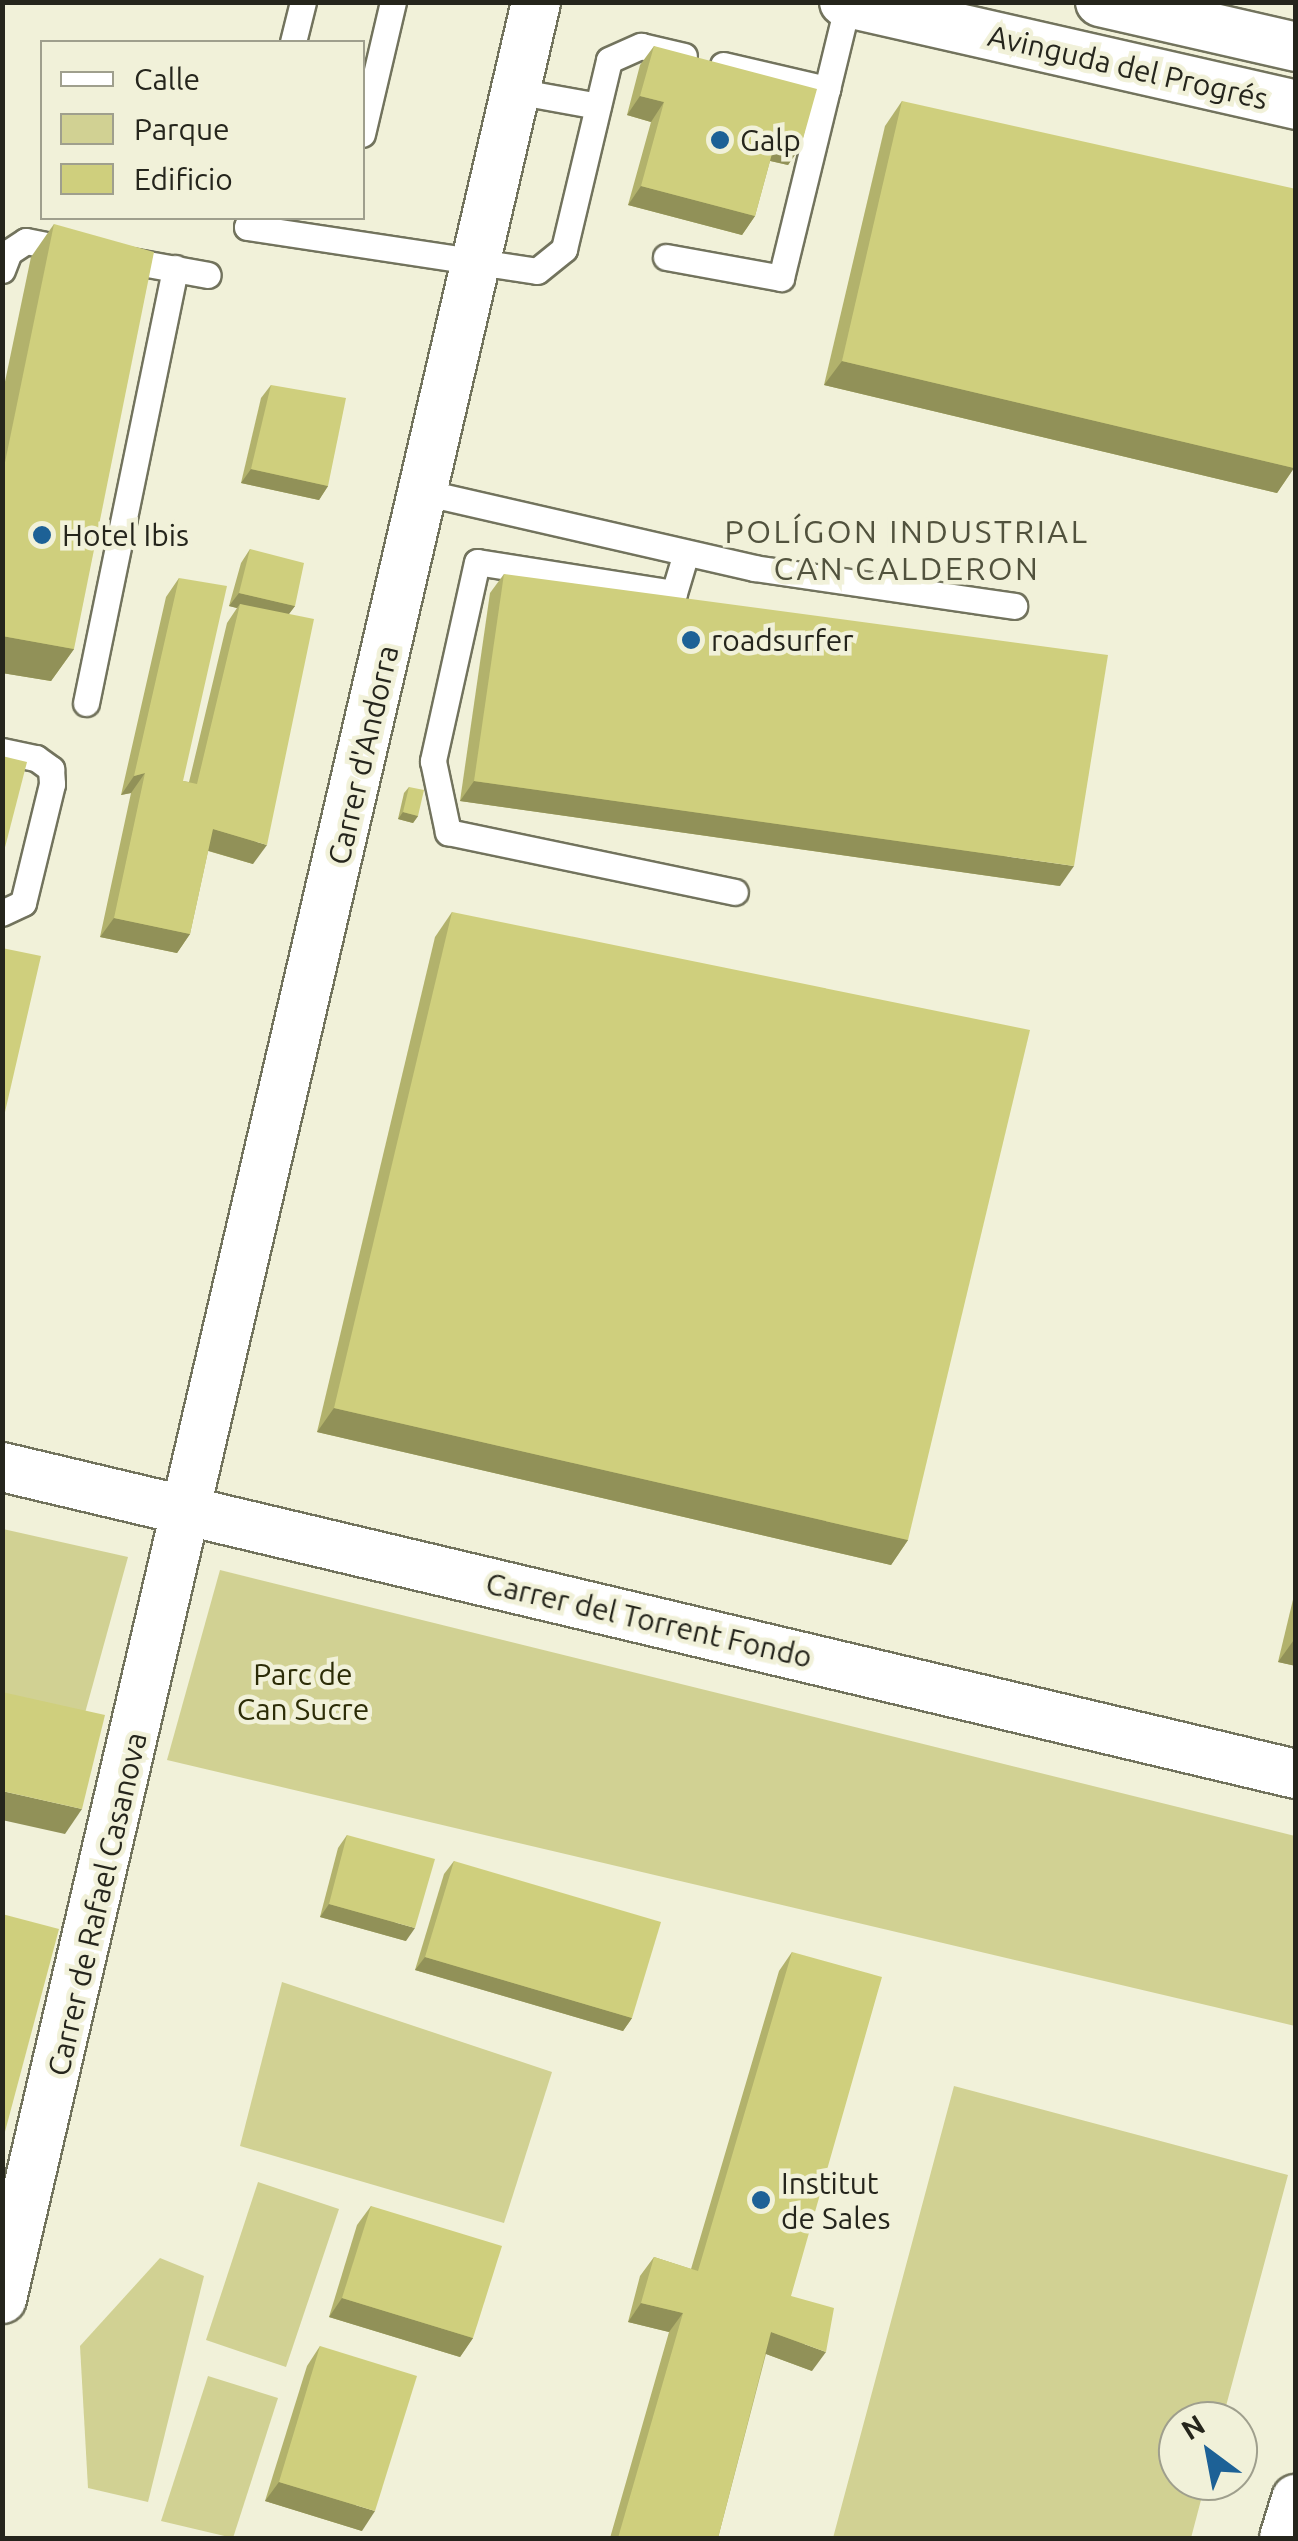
<!DOCTYPE html>
<html>
<head>
<meta charset="utf-8">
<style>
  body { margin:0 }
  #map { position:relative; width:1298px; height:2541px; overflow:hidden; background:#f1f1d9; font-family:Ubuntu,sans-serif }
  div>[style] { position:absolute }
  .green>* { inset:0; background:#d1d193 }
  .roads { filter:drop-shadow(2px 0 #72735d) drop-shadow(-2px 0 #72735d) drop-shadow(0 2px #72735d) drop-shadow(0 -2px #72735d) }
  .lane>* { height:25px; margin:-12.5px; padding:0 12.5px; transform-origin:12.5px; border-radius:12.5px; background:#fff }
  .street>* { height:48px; margin:-24px; padding:0 24px; transform-origin:24px; border-radius:24px; background:#fff }
  .wall>* { inset:0; background:#b2b26c }
  .shaded-wall>* { inset:0; background:#919158 }
  .building>* { inset:0; background:#cfcf7d }
  .dots>* { width:28px; height:28px; translate:-50% -50%; box-sizing:border-box; border:5px solid #f1f1d9; border-radius:50% }
  span { translate:-50% -50%; white-space:nowrap; text-align:center; line-height:1.15; -webkit-text-stroke:9px #f1f1d9; paint-order:stroke }
  .street-label { font-size:30px; color:#25251c }
  .poi-label { font-size:30px; color:#25251c }
  .left { translate:0 -50%; text-align:left }
  .park-label { font-size:30px; color:#2c2c07 }
  .neighbourhood-label { font-size:32px; color:#51523d; letter-spacing:2.5px }
  .frame { position:absolute; inset:0; border:5px solid #25251c; pointer-events:none }
  .legend { position:absolute; left:40px; top:40px; width:325px; height:180px; box-sizing:border-box; background:#f1f1d9; border:2px solid #9f9f8d; margin:0; padding:12px 18px; list-style:none; font-size:30px; color:#25251c }
  .legend li { display:flex; align-items:center; gap:20px; height:50px }
  .legend b { width:50px; border:2px solid #9f9f8d }
  .north { position:absolute; left:1158px; top:2401px; width:100px; height:100px; box-sizing:border-box; background:#f1f1d9; border:2px solid #9f9f8d; border-radius:50%; rotate:328deg; font-size:28px; font-weight:700; line-height:40px; text-align:center; color:#25251c }
  .north::after { content:''; display:block; margin:auto; width:35px; height:45px; background:#1d6196; clip-path:polygon(50% 0,100% 100%,50% 72%,0 100%) }
</style>
</head>
<body>
<div id="map">
  <div class="green">
    <i style="clip-path:polygon(3px 1529px,128px 1557px,85px 1713px,3px 1695px)"></i>
    <i style="clip-path:polygon(220px 1570px,1295px 1836px,1295px 2026px,167px 1760px)"></i>
    <i style="clip-path:polygon(282px 1982px,552px 2072px,504px 2223px,240px 2146px)"></i>
    <i style="clip-path:polygon(954px 2086px,1288px 2175px,1222px 2421px,1178px 2421px,1178px 2481px,1206px 2481px,1191px 2538px,833px 2538px)"></i>
    <i style="clip-path:polygon(258px 2182px,339px 2209px,286px 2367px,206px 2340px)"></i>
    <i style="clip-path:polygon(160px 2258px,204px 2276px,148px 2502px,88px 2488px,80px 2346px)"></i>
    <i style="clip-path:polygon(208px 2376px,278px 2398px,233px 2538px,161px 2521px)"></i>
  </div>
  <div class="roads">
    <div class="lane">
      <i style="left:293px;top:42px;width:41px;rotate:-76deg"></i>
      <i style="left:723px;top:65px;width:107px;rotate:13deg"></i>
      <i style="left:827px;top:89px;width:89px;rotate:-76.3deg"></i>
      <i style="left:515px;top:91px;width:84px;rotate:10.2deg"></i>
      <i style="left:362px;top:134px;width:136px;rotate:-76.8deg"></i>
      <i style="left:250px;top:218px;width:9px;rotate:108deg"></i>
      <i style="left:247px;top:227px;width:293px;rotate:8.6deg"></i>
      <i style="left:537px;top:271px;width:35px;rotate:-39deg"></i>
      <i style="left:564px;top:249px;width:194px;rotate:-76.6deg"></i>
      <i style="left:609px;top:60px;width:35px;rotate:-24deg"></i>
      <i style="left:641px;top:46px;width:44px;rotate:13.1deg"></i>
      <i style="left:666px;top:257px;width:117px;rotate:10.3deg"></i>
      <i style="left:781px;top:278px;width:195px;rotate:-76.3deg"></i>
      <i style="left:120px;top:259px;width:89px;rotate:10.3deg"></i>
      <i style="left:2px;top:270px;width:19px;rotate:-69deg"></i>
      <i style="left:9px;top:252px;width:20px;rotate:-33deg"></i>
      <i style="left:26px;top:241px;width:46px;rotate:11.3deg"></i>
      <i style="left:423px;top:492px;width:340px;rotate:12.9deg"></i>
      <i style="left:754px;top:568px;width:263px;rotate:8.3deg"></i>
      <i style="left:686px;top:553px;width:42px;rotate:106.7deg"></i>
      <i style="left:674px;top:593px;width:199px;rotate:-171.1deg"></i>
      <i style="left:477px;top:562px;width:204px;rotate:102.5deg"></i>
      <i style="left:433px;top:761px;width:73px;rotate:78.1deg"></i>
      <i style="left:448px;top:832px;width:293px;rotate:11.8deg"></i>
      <i style="left:86px;top:703px;width:444px;rotate:-78.4deg"></i>
      <i style="left:2px;top:751px;width:35px;rotate:12deg"></i>
      <i style="left:36px;top:758px;width:19px;rotate:36deg"></i>
      <i style="left:51px;top:769px;width:15px;rotate:86deg"></i>
      <i style="left:52px;top:784px;width:122px;rotate:103.7deg"></i>
      <i style="left:23px;top:903px;width:23px;rotate:155deg"></i>
    </div>
    <div class="street">
      <i style="left:844px;top:2px;width:464px;rotate:12.8deg"></i>
      <i style="left:1100px;top:2px;width:201px;rotate:12.9deg"></i>
      <i style="left:2px;top:1467px;width:1330px;rotate:13.35deg"></i>
      <i style="left:2px;top:2299px;width:2358px;rotate:-76.91deg"></i>
      <i style="left:1284px;top:2538px;width:41px;rotate:-72.9deg"></i>
    </div>
  </div>
  <div class="wall">
    <i style="clip-path:polygon(654px 46px,801px 146px,788px 165px,770px 161px,755px 216px,742px 235px,628px 205px,651px 122px,627px 115px,640px 65px)"></i>
    <i style="clip-path:polygon(902px 101px,1294px 468px,1277px 493px,824px 385px,885px 126px)"></i>
    <i style="clip-path:polygon(54px 224px,74px 649px,51px 681px,2px 673px,2px 396px,31px 257px)"></i>
    <i style="clip-path:polygon(271px 385px,328px 486px,319px 500px,241px 483px,261px 398px)"></i>
    <i style="clip-path:polygon(250px 549px,295px 606px,289px 614px,253px 864px,208px 851px,190px 934px,177px 953px,100px 937px,131px 793px,121px 795px,166px 597px,179px 578px,183px 781px,189px 782px,227px 623px,237px 608px,229px 606px,241px 563px)"></i>
    <i style="clip-path:polygon(504px 574px,1060px 886px,460px 801px,490px 593px)"></i>
    <i style="clip-path:polygon(409px 787px,418px 816px,413px 823px,398px 819px,404px 793px)"></i>
    <i style="clip-path:polygon(452px 912px,908px 1540px,891px 1565px,317px 1432px,435px 937px)"></i>
    <i style="clip-path:polygon(1296px 1587px,1296px 1666px,1278px 1662px)"></i>
    <i style="clip-path:polygon(347px 1835px,406px 1941px,320px 1917px,338px 1848px)"></i>
    <i style="clip-path:polygon(454px 1861px,632px 2018px,623px 2031px,415px 1970px,444px 1874px)"></i>
    <i style="clip-path:polygon(792px 1952px,791px 2296px,812px 2371px,766px 2354px,718px 2538px,610px 2538px,669px 2332px,628px 2322px,640px 2276px,654px 2257px,691px 2269px,779px 1971px)"></i>
    <i style="clip-path:polygon(371px 2206px,473px 2338px,460px 2357px,329px 2317px,357px 2225px)"></i>
    <i style="clip-path:polygon(320px 2346px,362px 2531px,265px 2501px,307px 2366px)"></i>
  </div>
  <div class="shaded-wall">
    <i style="clip-path:polygon(640px 96px,664px 102px,651px 122px,627px 115px)"></i>
    <i style="clip-path:polygon(776px 139px,801px 146px,788px 165px,762px 159px)"></i>
    <i style="clip-path:polygon(641px 186px,755px 216px,742px 235px,628px 205px)"></i>
    <i style="clip-path:polygon(842px 361px,1294px 468px,1277px 493px,824px 385px)"></i>
    <i style="clip-path:polygon(251px 469px,328px 486px,319px 500px,241px 483px)"></i>
    <i style="clip-path:polygon(239px 593px,295px 606px,285px 619px,240px 604px,237px 608px,229px 606px)"></i>
    <i style="clip-path:polygon(2px 636px,74px 649px,51px 681px,2px 673px)"></i>
    <i style="clip-path:polygon(145px 773px,131px 793px,121px 795px,134px 776px)"></i>
    <i style="clip-path:polygon(474px 781px,1074px 866px,1060px 886px,460px 801px)"></i>
    <i style="clip-path:polygon(403px 812px,418px 816px,413px 823px,398px 819px)"></i>
    <i style="clip-path:polygon(213px 829px,267px 845px,253px 864px,199px 848px)"></i>
    <i style="clip-path:polygon(114px 918px,190px 934px,177px 953px,100px 937px)"></i>
    <i style="clip-path:polygon(334px 1408px,908px 1540px,891px 1565px,317px 1432px)"></i>
    <i style="clip-path:polygon(1296px 1637px,1296px 1666px,1278px 1662px)"></i>
    <i style="clip-path:polygon(2px 1791px,82px 1809px,65px 1834px,2px 1820px)"></i>
    <i style="clip-path:polygon(329px 1904px,415px 1928px,406px 1941px,320px 1917px)"></i>
    <i style="clip-path:polygon(425px 1957px,632px 2018px,623px 2031px,415px 1970px)"></i>
    <i style="clip-path:polygon(342px 2298px,473px 2338px,460px 2357px,329px 2317px)"></i>
    <i style="clip-path:polygon(641px 2303px,683px 2313px,669px 2332px,628px 2322px)"></i>
    <i style="clip-path:polygon(771px 2332px,826px 2352px,812px 2371px,758px 2351px)"></i>
    <i style="clip-path:polygon(279px 2482px,375px 2511px,362px 2531px,265px 2501px)"></i>
  </div>
  <div class="building">
    <i style="clip-path:polygon(654px 46px,817px 89px,801px 146px,776px 139px,755px 216px,641px 186px,664px 102px,640px 96px)"></i>
    <i style="clip-path:polygon(902px 101px,1296px 189px,1296px 462px,1294px 468px,842px 361px)"></i>
    <i style="clip-path:polygon(54px 224px,154px 252px,74px 649px,2px 636px,2px 477px)"></i>
    <i style="clip-path:polygon(271px 385px,346px 398px,328px 486px,251px 469px)"></i>
    <i style="clip-path:polygon(250px 549px,304px 563px,295px 606px,239px 593px)"></i>
    <i style="clip-path:polygon(504px 574px,1108px 655px,1074px 866px,474px 781px)"></i>
    <i style="clip-path:polygon(179px 578px,227px 586px,183px 781px,197px 784px,240px 604px,314px 619px,267px 845px,213px 829px,190px 934px,114px 918px,145px 773px,134px 776px)"></i>
    <i style="clip-path:polygon(2px 756px,27px 762px,2px 859px)"></i>
    <i style="clip-path:polygon(409px 787px,424px 790px,418px 816px,403px 812px)"></i>
    <i style="clip-path:polygon(452px 912px,1030px 1030px,908px 1540px,334px 1408px)"></i>
    <i style="clip-path:polygon(2px 948px,41px 956px,2px 1125px)"></i>
    <i style="clip-path:polygon(2px 1692px,105px 1715px,82px 1809px,2px 1791px)"></i>
    <i style="clip-path:polygon(347px 1835px,435px 1859px,415px 1928px,329px 1904px)"></i>
    <i style="clip-path:polygon(454px 1861px,661px 1922px,632px 2018px,425px 1957px)"></i>
    <i style="clip-path:polygon(2px 1914px,59px 1929px,2px 2143px)"></i>
    <i style="clip-path:polygon(792px 1952px,882px 1977px,791px 2296px,834px 2308px,826px 2352px,771px 2332px,718px 2538px,618px 2538px,683px 2313px,641px 2303px,654px 2257px,698px 2271px)"></i>
    <i style="clip-path:polygon(371px 2206px,502px 2246px,473px 2338px,342px 2298px)"></i>
    <i style="clip-path:polygon(320px 2346px,417px 2376px,375px 2511px,279px 2482px)"></i>
  </div>
  <div class="dots">
    <i style="left:720px;top:140px;background:#1d6196"></i>
    <i style="left:42px;top:535px;background:#1d6196"></i>
    <i style="left:691px;top:640px;background:#1d6196"></i>
    <i style="left:761px;top:2200px;background:#1d6196"></i>
  </div>
  <div class="street-label">
    <span style="left:1128px;top:67px;rotate:13deg">Avinguda del Progrés</span>
    <span style="left:363px;top:755px;rotate:-77deg">Carrer d'Andorra</span>
    <span style="left:649px;top:1620px;rotate:13deg">Carrer del Torrent Fondo</span>
    <span style="left:97px;top:1904px;rotate:-77deg">Carrer de Rafael Casanova</span>
  </div>
  <div class="poi-label">
    <span class="left" style="left:740px;top:140px">Galp</span>
    <span class="left" style="left:62px;top:535px">Hotel Ibis</span>
    <span class="left" style="left:711px;top:640px">roadsurfer</span>
    <span class="left" style="left:781px;top:2200px">Institut<br>de Sales</span>
  </div>
  <div class="park-label">
    <span style="left:303px;top:1691px">Parc de<br>Can Sucre</span>
  </div>
  <div class="neighbourhood-label">
    <span style="left:907px;top:550px">POLÍGON INDUSTRIAL<br>CAN CALDERON</span>
  </div>
  <div class="frame"></div>
  <ul class="legend">
  <li><b style="height:12px;background:#fff"></b>Calle</li>
  <li><b style="height:28px;background:#d1d193"></b>Parque</li>
  <li><b style="height:28px;background:#cfcf7d"></b>Edificio</li>
  </ul>
  <div class="north">N</div>
</div>
</body>
</html>
